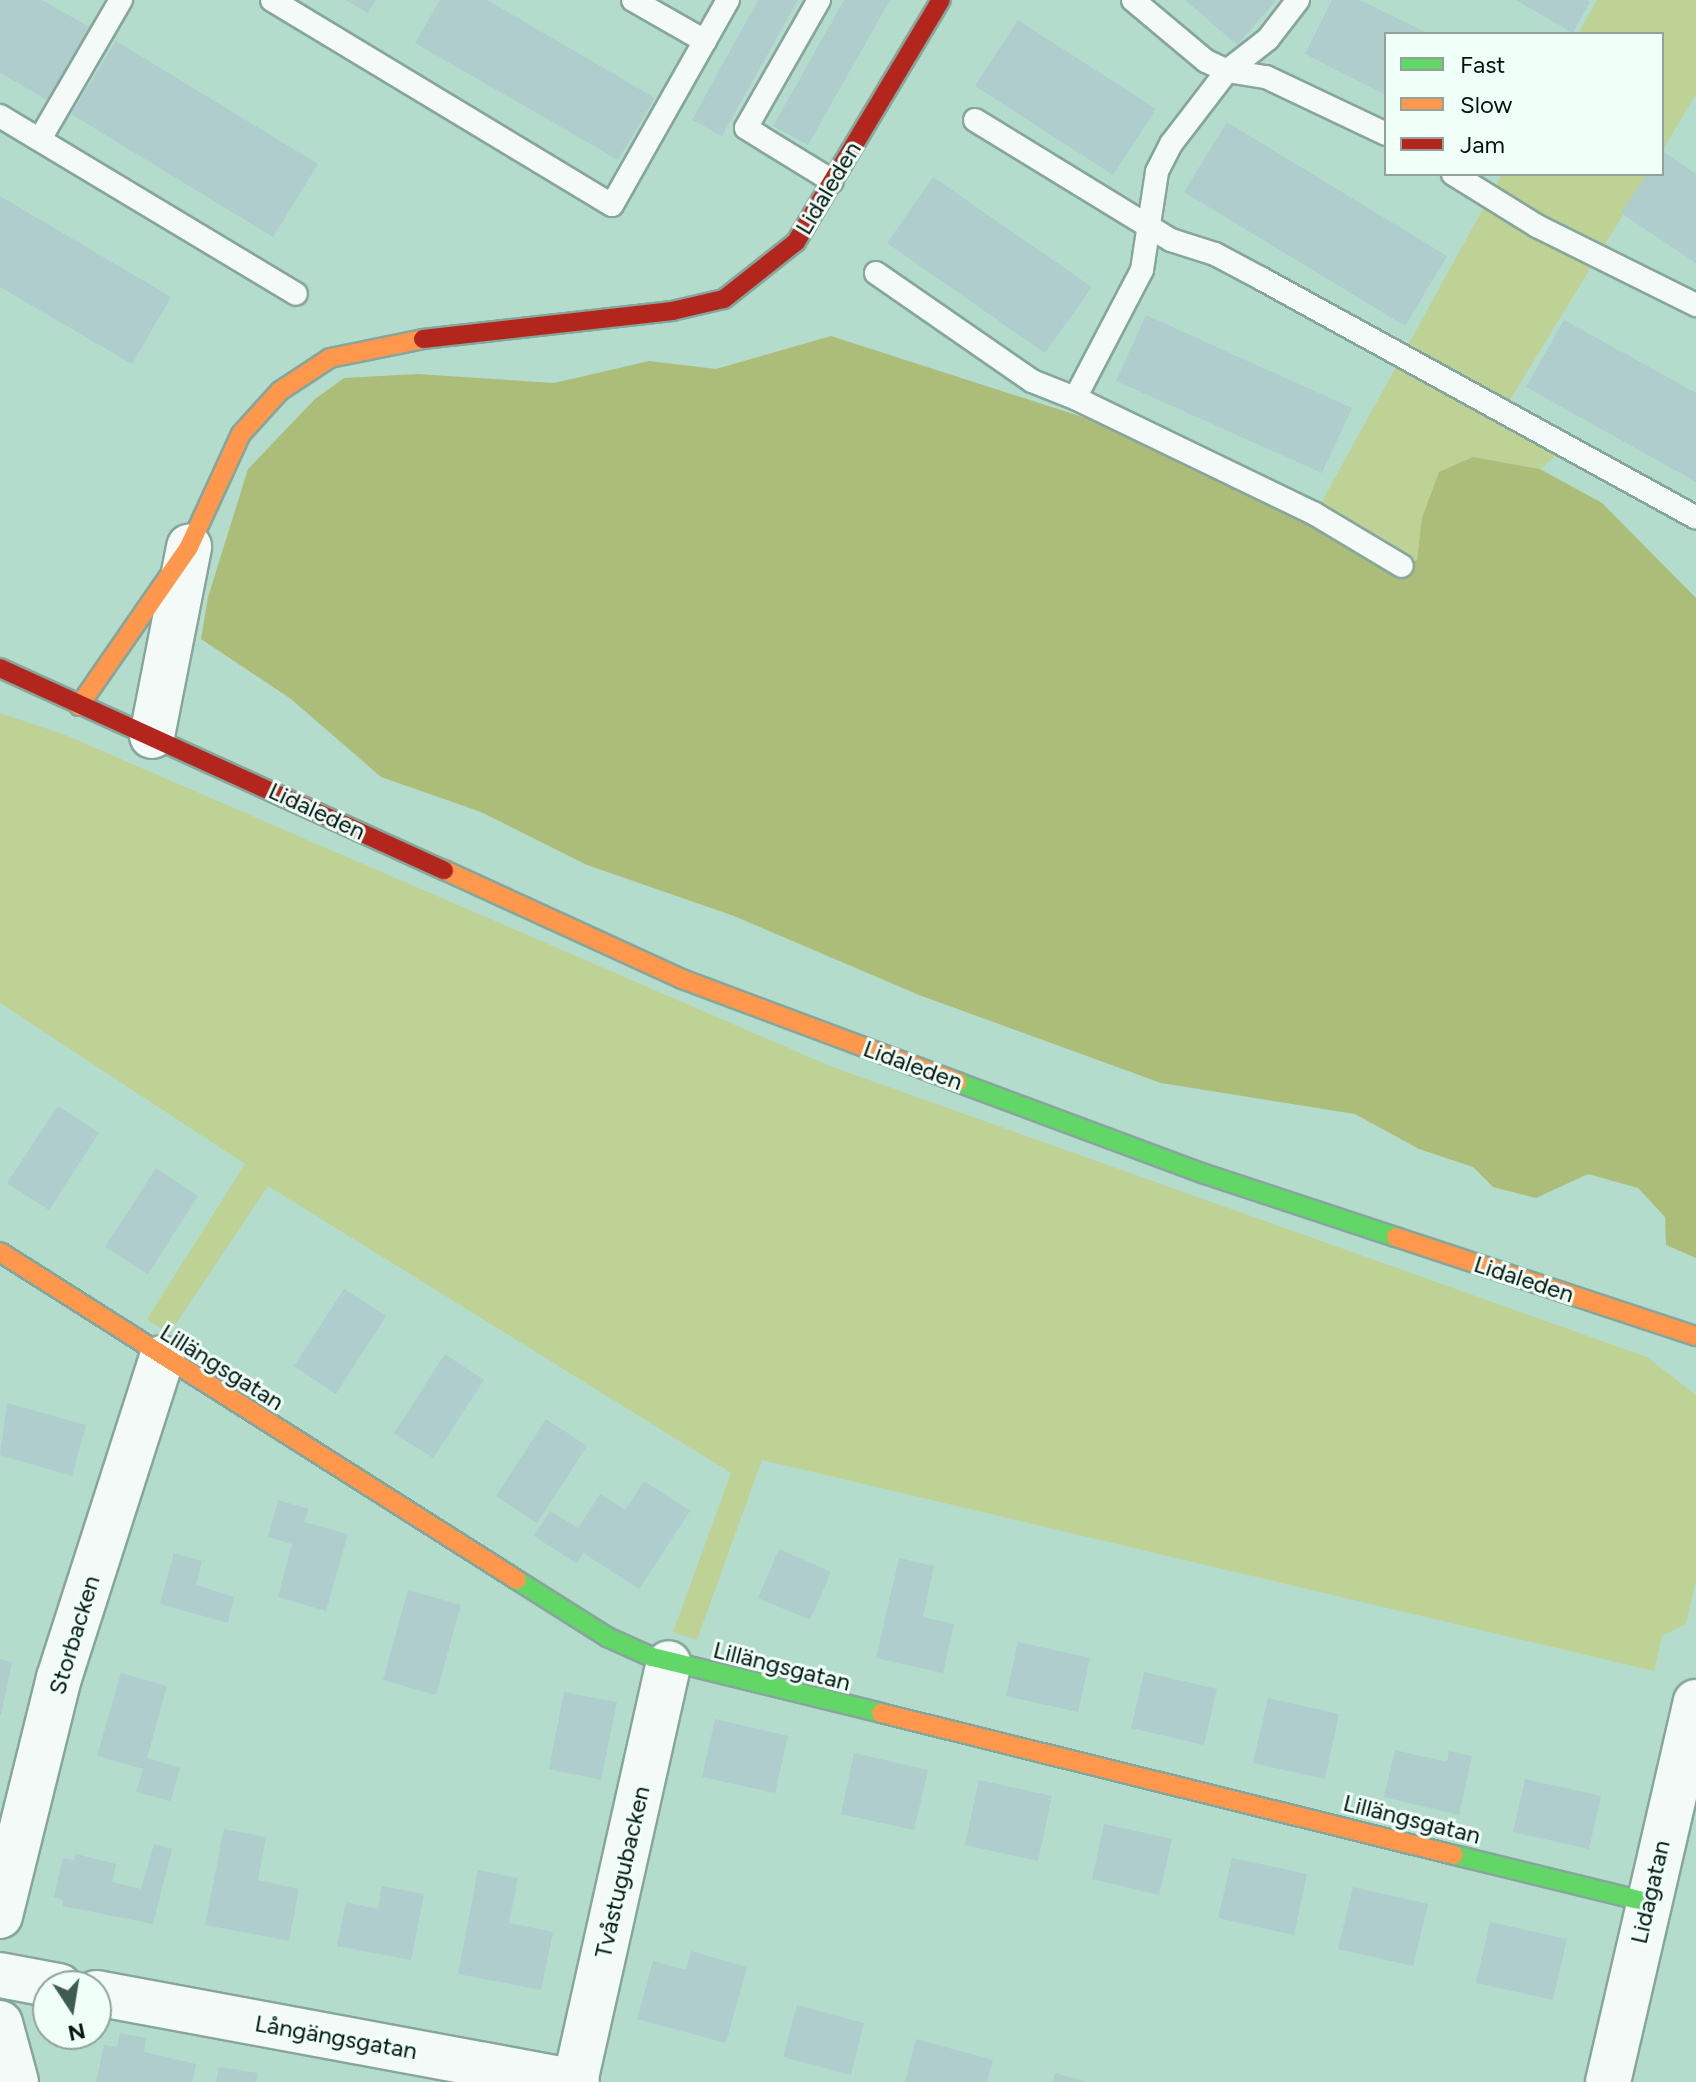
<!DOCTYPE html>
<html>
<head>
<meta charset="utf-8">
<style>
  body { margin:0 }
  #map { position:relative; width:1696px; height:2082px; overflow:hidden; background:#b4dccd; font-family:Figtree,sans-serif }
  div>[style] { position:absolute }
  .green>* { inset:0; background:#bfd295 }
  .forest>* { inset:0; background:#abbd79 }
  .building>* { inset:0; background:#aecdcc }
  .roads { filter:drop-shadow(2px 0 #87a69b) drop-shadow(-2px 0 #87a69b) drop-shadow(0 2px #87a69b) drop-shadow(0 -2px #87a69b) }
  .lane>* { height:22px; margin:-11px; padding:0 11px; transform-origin:11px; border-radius:11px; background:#f4faf8 }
  .street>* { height:44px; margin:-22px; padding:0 22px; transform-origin:22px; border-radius:22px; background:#f4faf8 }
  .fast>* { height:18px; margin:-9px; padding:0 9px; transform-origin:9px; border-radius:9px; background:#63d668 }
  .slow>* { height:18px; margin:-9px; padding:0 9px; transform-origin:9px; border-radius:9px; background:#ff974d }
  .jam>* { height:18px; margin:-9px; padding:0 9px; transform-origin:9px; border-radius:9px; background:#b3261e }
  span { translate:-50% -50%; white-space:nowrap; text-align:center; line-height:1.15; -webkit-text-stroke:6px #f1fff9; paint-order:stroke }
  .street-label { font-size:24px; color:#00170f }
  .legend { position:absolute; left:1384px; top:32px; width:280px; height:144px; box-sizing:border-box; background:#f1fff9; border:2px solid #91a29b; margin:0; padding:10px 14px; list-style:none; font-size:24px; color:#00170f }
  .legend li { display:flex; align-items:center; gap:16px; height:40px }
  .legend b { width:40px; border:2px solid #91a29b }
  .north { position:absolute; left:32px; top:1970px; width:80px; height:80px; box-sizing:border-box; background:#f1fff9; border:2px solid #91a29b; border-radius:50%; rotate:168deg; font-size:22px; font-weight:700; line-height:32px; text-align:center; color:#00170f }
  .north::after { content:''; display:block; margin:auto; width:28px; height:36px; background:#3f5c52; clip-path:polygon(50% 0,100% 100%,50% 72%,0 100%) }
</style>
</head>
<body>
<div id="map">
  <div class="green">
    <i style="clip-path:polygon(1597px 0,1696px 0,1696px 94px,1662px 151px,1662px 34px,1578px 34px)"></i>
    <i style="clip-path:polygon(1502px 174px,1648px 174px,1502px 413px,1565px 448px,1540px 469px,1473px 457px,1422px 518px,1417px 560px,1402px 566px,1315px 514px)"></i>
    <i style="clip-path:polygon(0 713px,63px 734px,830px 1066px,1647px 1357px,1696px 1395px,1696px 1581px,1686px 1624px,1662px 1636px,1654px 1671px,762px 1460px,697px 1640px,673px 1632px,731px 1473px,268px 1186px,169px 1334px,147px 1319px,245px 1164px,0 1003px)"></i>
  </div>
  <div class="forest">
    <i style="clip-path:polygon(831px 336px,1129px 432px,1292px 507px,1391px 572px,1417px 560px,1422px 518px,1439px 472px,1473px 457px,1540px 469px,1602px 503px,1696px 598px,1696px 1258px,1666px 1245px,1665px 1217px,1638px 1188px,1588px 1174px,1536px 1198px,1493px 1187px,1473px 1167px,1419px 1149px,1355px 1114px,1161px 1083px,919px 995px,734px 916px,587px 865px,481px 812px,381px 777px,291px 699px,201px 639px,208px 597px,248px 469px,315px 399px,344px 378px,417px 374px,554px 383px,649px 361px,716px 369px)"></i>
  </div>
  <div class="building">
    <i style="clip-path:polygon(0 0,42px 0,91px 28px,49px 101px,0 73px)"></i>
    <i style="clip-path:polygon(345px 0,376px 0,368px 13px)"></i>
    <i style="clip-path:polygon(440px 0,487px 0,655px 98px,618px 160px,415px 43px)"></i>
    <i style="clip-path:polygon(758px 0,798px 0,722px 136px,692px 120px)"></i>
    <i style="clip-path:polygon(844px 0,890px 0,808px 145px,773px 126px)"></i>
    <i style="clip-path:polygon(1185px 0,1277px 0,1237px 45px)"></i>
    <i style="clip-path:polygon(1332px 0,1360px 0,1429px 34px,1386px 34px,1386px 95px,1305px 54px)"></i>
    <i style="clip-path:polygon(1516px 0,1586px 0,1590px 2px,1573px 33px)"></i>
    <i style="clip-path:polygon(1018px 20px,1156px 109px,1113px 175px,975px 86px)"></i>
    <i style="clip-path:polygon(116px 41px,318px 164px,273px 237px,71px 114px)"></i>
    <i style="clip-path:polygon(1227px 122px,1447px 256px,1405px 326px,1184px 192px)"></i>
    <i style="clip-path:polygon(1662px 151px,1696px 174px,1696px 263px,1621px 213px,1647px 174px,1662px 174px)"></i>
    <i style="clip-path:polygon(933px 177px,1092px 287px,1045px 353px,887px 243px)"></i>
    <i style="clip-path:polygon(0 196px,171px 297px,132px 364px,0 287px)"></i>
    <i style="clip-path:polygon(1146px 315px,1352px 408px,1322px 473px,1116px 381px)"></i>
    <i style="clip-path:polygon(1564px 320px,1696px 393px,1696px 482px,1526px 387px)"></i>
    <i style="clip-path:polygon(58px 1106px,99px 1133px,49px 1210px,7px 1183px)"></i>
    <i style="clip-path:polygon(156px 1168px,198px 1196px,148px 1274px,105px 1247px)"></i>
    <i style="clip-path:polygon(344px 1289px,386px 1316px,336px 1394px,294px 1366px)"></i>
    <i style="clip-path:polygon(445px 1354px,484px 1380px,433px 1458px,394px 1433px)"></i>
    <i style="clip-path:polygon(7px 1403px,86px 1425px,72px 1476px,0 1455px)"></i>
    <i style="clip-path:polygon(546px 1419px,587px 1446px,537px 1523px,496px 1496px)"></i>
    <i style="clip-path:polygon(644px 1481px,690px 1511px,639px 1589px,583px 1553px,577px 1564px,534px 1536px,550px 1511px,578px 1528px,600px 1494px,625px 1510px)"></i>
    <i style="clip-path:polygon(278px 1500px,309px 1509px,304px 1522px,348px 1534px,326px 1611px,278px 1597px,292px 1544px,268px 1537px)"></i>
    <i style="clip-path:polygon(779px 1549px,831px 1572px,810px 1620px,758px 1598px)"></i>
    <i style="clip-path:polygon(174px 1553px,202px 1561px,196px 1585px,234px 1597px,228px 1623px,160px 1604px)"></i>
    <i style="clip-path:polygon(899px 1558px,934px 1566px,923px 1617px,954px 1624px,943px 1673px,876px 1658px)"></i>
    <i style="clip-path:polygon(408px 1590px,461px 1605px,436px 1695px,383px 1680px)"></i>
    <i style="clip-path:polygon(1018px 1642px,1090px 1658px,1078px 1712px,1006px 1696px)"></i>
    <i style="clip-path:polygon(0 1659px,12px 1662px,1px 1715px,0 1715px)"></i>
    <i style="clip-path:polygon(1144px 1672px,1217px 1689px,1204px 1745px,1131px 1728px)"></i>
    <i style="clip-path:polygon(121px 1673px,167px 1686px,147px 1758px,180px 1768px,171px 1801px,136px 1792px,143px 1769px,97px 1756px)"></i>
    <i style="clip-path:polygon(564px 1692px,617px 1702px,601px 1780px,549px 1769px)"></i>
    <i style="clip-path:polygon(1268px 1698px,1339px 1714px,1325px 1779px,1253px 1763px)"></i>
    <i style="clip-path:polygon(715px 1719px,788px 1736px,775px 1793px,702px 1777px)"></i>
    <i style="clip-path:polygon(1395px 1750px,1447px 1762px,1449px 1751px,1472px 1756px,1459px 1815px,1384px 1797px)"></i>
    <i style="clip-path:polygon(854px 1753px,928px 1770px,914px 1830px,841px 1814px)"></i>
    <i style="clip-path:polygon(1525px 1779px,1601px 1796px,1589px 1849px,1513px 1832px)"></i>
    <i style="clip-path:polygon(979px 1780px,1052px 1796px,1038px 1861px,965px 1845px)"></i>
    <i style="clip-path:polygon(1104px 1824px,1172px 1839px,1159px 1895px,1092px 1879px)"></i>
    <i style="clip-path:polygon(224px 1829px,266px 1837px,258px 1880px,299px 1889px,289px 1941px,205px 1925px)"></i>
    <i style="clip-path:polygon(154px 1844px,172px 1849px,153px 1924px,63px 1906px,63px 1900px,54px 1897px,63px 1858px,74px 1860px,76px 1854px,116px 1864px,112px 1882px,141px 1889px)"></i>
    <i style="clip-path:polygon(1232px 1858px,1307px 1874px,1294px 1935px,1218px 1918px)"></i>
    <i style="clip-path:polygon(478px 1870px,518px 1878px,509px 1923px,553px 1932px,541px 1990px,458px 1974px)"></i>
    <i style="clip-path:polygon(382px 1886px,424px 1894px,411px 1960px,337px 1946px,346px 1902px,378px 1909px)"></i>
    <i style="clip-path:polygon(1353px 1887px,1428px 1904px,1413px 1966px,1338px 1949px)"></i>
    <i style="clip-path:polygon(1490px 1922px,1567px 1939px,1553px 2000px,1476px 1983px)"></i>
    <i style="clip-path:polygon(691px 1951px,747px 1967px,726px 2043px,637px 2019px,653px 1961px,686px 1970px)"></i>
    <i style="clip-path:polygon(797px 2005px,864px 2023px,851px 2075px,783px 2057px)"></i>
    <i style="clip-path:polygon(120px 2033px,146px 2038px,144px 2052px,196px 2064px,192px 2082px,96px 2082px,104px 2045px,117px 2047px)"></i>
    <i style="clip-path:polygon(916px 2039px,993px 2060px,987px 2082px,905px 2082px)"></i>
    <i style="clip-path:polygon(219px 2067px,258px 2073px,256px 2082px,216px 2082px)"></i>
    <i style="clip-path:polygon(1055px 2073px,1085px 2081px,1084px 2082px,1053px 2082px)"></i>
  </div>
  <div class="roads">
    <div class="lane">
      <i style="left:272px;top:0;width:397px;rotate:31.1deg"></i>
      <i style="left:612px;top:205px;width:236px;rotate:-60.5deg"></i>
      <i style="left:633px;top:0;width:83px;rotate:29.7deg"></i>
      <i style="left:819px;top:0;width:147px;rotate:119.7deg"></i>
      <i style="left:746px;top:128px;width:101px;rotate:31.6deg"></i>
      <i style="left:1133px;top:0;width:95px;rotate:39.9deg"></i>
      <i style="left:1206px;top:61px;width:23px;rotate:25deg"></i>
      <i style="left:1227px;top:71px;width:39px;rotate:9deg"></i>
      <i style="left:1266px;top:77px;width:133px;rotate:25.4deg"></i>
      <i style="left:1298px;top:0;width:49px;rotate:127.6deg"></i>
      <i style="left:1268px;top:39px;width:52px;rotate:142deg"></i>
      <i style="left:1227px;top:71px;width:92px;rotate:127.5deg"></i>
      <i style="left:1171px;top:144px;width:31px;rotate:117deg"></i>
      <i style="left:1157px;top:172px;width:99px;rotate:98.7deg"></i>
      <i style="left:1142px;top:270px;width:144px;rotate:117.6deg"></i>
      <i style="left:1075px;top:398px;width:267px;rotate:25.8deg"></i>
      <i style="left:1315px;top:514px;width:101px;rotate:30.9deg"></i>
      <i style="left:0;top:116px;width:345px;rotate:31deg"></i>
      <i style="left:975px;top:120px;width:230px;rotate:31.5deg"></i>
      <i style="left:1171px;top:240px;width:46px;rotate:17.7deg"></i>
      <i style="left:1215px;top:254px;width:53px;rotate:28deg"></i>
      <i style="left:1262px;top:279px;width:495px;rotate:28.8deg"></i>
      <i style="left:40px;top:139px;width:161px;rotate:-59.8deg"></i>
      <i style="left:1453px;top:174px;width:99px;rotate:31.8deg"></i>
      <i style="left:1537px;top:226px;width:178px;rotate:26.4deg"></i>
      <i style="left:876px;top:273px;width:190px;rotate:34.7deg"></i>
      <i style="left:1032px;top:381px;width:46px;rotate:21.6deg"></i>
    </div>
    <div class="street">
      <i style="left:152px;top:736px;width:193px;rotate:-78.9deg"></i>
      <i style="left:0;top:1916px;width:245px;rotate:-76.1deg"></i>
      <i style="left:59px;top:1678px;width:336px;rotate:-72.2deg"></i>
      <i style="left:0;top:1975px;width:60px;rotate:10.6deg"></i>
      <i style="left:96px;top:1993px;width:489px;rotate:10.5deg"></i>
      <i style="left:0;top:2023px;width:61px;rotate:74.8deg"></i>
      <i style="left:575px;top:2082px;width:429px;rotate:-77.4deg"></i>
      <i style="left:1608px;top:2082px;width:390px;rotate:-77deg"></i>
    </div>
    <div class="fast">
      <i style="left:957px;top:1082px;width:261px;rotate:20.4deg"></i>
      <i style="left:1202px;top:1173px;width:204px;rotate:18.3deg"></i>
      <i style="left:517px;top:1580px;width:107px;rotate:32.3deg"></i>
      <i style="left:607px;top:1637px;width:49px;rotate:24deg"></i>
      <i style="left:652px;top:1657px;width:236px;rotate:13.7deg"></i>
      <i style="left:1454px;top:1855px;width:199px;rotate:13.7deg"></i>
    </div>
    <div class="slow">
      <i style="left:79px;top:706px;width:193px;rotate:-55.3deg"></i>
      <i style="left:189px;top:547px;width:124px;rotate:-65.3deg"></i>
      <i style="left:241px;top:434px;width:58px;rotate:-47.8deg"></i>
      <i style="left:280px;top:391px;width:60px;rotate:-33.4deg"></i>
      <i style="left:330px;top:358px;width:95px;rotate:-11.5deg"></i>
      <i style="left:444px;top:870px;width:262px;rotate:24.6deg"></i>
      <i style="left:682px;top:979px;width:294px;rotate:20.5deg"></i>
      <i style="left:1396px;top:1237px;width:316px;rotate:18.3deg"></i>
      <i style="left:0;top:1252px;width:612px;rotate:32.39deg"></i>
      <i style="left:881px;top:1713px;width:590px;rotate:13.92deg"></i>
    </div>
    <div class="jam">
      <i style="left:423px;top:339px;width:251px;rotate:-6.4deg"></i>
      <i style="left:672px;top:311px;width:53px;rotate:-13deg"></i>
      <i style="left:724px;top:299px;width:92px;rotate:-38.4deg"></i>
      <i style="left:796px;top:242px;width:282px;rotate:-59.1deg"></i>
      <i style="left:0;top:668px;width:488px;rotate:24.5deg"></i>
    </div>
  </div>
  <div class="street-label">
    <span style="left:828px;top:188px;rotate:-59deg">Lidaleden</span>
    <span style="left:317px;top:811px;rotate:25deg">Lidaleden</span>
    <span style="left:913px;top:1065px;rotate:20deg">Lidaleden</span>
    <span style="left:1524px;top:1279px;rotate:18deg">Lidaleden</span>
    <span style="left:222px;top:1367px;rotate:32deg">Lillängsgatan</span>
    <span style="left:74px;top:1635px;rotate:-73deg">Storbacken</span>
    <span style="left:782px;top:1666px;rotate:14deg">Lillängsgatan</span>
    <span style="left:1412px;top:1819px;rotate:14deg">Lillängsgatan</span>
    <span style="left:622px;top:1872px;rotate:-77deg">Tvåstugubacken</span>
    <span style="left:1650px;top:1892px;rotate:-77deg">Lidagatan</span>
    <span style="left:336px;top:2037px;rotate:10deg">Långängsgatan</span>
  </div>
  <ul class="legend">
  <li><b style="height:10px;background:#63d668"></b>Fast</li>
  <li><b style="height:10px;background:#ff974d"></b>Slow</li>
  <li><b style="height:10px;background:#b3261e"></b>Jam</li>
  </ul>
  <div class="north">N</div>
</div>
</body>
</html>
